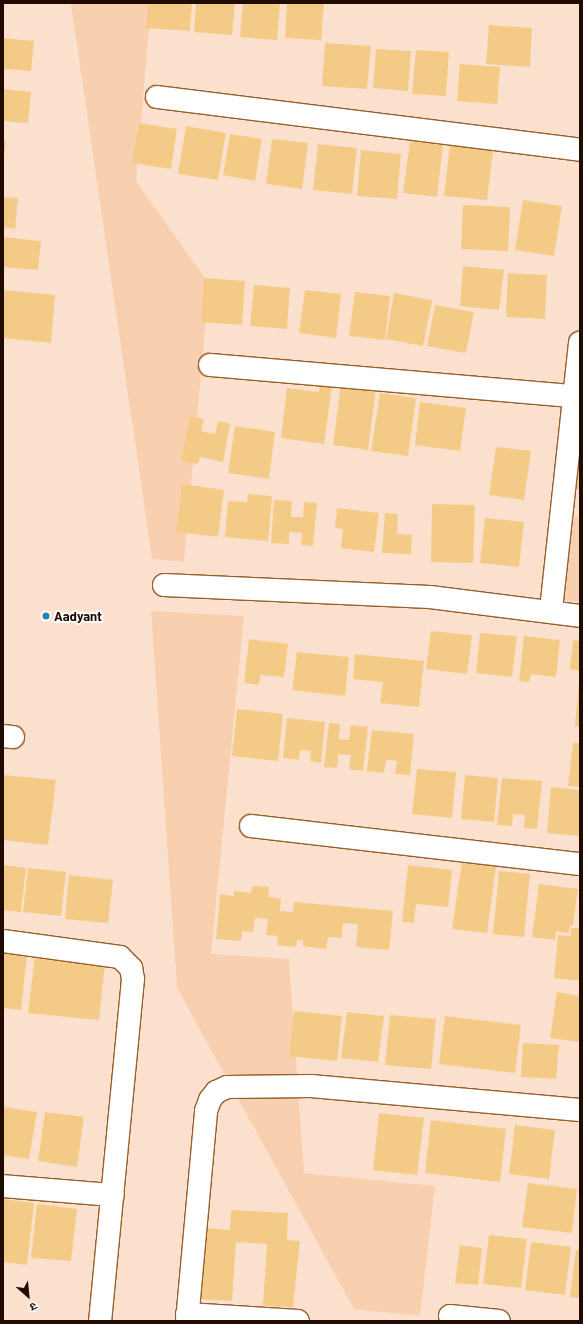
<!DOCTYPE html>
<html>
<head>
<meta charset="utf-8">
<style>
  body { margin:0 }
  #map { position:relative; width:583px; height:1324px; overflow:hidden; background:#fbe1cd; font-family:Barlow,"Noto Sans Devanagari",sans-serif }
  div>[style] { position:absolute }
  .green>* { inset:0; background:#f8d0b0 }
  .building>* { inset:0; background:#f4cb86 }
  .roads { filter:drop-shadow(1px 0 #975e2b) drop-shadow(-1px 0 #975e2b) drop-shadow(0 1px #975e2b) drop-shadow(0 -1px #975e2b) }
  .minor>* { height:22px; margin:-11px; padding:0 11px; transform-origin:11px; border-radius:11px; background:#fff }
  .dots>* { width:11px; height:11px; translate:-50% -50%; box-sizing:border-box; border:2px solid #fff; border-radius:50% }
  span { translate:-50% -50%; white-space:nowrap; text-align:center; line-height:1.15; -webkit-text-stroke:4px #fff; paint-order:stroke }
  .poi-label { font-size:13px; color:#210b00; font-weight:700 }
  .left { translate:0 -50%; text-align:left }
  .frame { position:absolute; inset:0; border:4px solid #210b00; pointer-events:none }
  .north { position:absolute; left:8px; top:1276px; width:40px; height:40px; -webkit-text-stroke:3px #fff; paint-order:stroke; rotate:153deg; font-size:11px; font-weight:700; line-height:16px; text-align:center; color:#210b00 }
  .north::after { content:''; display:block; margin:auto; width:14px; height:18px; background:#210b00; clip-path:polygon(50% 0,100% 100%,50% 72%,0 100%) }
</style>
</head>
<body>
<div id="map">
  <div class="green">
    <i style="clip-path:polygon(151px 3px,136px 181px,209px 284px,184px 562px,152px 559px,71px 4px)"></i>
    <i style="clip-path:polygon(567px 516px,580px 517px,580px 602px,558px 600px)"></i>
    <i style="clip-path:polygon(151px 611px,244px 616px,211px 954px,289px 959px,304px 1173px,435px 1186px,420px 1316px,354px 1309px,177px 988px)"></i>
  </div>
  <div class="building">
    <i style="clip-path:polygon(148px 3px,192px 3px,190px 31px,146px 28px)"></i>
    <i style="clip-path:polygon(196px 3px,235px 3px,232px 35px,194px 32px)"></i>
    <i style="clip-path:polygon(243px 3px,280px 3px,277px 40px,240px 37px)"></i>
    <i style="clip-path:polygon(287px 3px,324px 3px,321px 40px,285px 38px)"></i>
    <i style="clip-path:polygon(489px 25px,532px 28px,530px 67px,486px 64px)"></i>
    <i style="clip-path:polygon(3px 38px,34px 41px,31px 71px,3px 69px)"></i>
    <i style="clip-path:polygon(325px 43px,371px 46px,367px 89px,322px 86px)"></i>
    <i style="clip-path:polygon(376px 49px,411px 51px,408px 91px,373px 88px)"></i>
    <i style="clip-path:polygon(416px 50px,449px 52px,446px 96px,412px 94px)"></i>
    <i style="clip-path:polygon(460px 64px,500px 67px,497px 104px,457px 101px)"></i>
    <i style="clip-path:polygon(3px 89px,31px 92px,28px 123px,3px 121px)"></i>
    <i style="clip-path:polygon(139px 123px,177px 129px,171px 169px,132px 163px)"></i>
    <i style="clip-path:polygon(186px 126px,226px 133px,218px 180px,178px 174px)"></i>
    <i style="clip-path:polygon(230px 134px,262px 139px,255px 181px,223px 175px)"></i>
    <i style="clip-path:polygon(272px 139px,308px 143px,302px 189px,266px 184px)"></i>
    <i style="clip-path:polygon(3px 141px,6px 142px,4px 157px,3px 157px)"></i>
    <i style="clip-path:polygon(410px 141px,443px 145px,437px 197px,403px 193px)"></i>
    <i style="clip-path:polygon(318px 144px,357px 148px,352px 194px,313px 190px)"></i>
    <i style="clip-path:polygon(450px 145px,493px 150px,487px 200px,444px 196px)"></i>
    <i style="clip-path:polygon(361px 150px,401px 154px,397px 199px,357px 196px)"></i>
    <i style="clip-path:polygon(3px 197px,18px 198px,15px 229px,3px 227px)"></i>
    <i style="clip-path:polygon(523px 200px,562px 206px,554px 256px,515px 250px)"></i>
    <i style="clip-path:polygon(463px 205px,510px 207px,508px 251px,461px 249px)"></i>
    <i style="clip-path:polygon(3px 237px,41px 241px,38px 270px,3px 267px)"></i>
    <i style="clip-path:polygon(463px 266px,504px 270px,499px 310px,460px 306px)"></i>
    <i style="clip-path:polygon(508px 273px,547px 275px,545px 319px,506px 317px)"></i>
    <i style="clip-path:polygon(204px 278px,245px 281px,242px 325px,201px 322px)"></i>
    <i style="clip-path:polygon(254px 285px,290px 288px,287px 329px,250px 326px)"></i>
    <i style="clip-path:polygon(3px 290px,55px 295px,51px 343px,3px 338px)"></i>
    <i style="clip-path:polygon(305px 290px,341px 294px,336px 338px,299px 333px)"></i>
    <i style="clip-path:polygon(355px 292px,390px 296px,385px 340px,349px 336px)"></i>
    <i style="clip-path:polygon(394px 293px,432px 300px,423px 346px,386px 339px)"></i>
    <i style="clip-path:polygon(435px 305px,474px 312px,466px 353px,427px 346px)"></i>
    <i style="clip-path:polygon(341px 383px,376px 387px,368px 450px,333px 445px)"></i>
    <i style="clip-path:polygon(320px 385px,332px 386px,324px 444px,281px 438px,287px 388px,319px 392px)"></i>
    <i style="clip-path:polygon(380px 393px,416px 398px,408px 456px,371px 451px)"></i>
    <i style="clip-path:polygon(420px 402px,466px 408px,460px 451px,415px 445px)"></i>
    <i style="clip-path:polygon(190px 416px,204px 419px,201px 431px,215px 434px,218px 421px,230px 424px,223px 462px,200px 457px,198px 464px,181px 461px)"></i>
    <i style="clip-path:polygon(235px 426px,275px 432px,269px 479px,228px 473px)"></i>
    <i style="clip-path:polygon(572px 446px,580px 446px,580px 489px,569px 488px)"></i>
    <i style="clip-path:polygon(496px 447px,531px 451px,524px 500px,489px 495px)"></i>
    <i style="clip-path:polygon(182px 484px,224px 490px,218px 537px,176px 532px)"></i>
    <i style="clip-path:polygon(248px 494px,272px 496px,268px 541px,225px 537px,228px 501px,247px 502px)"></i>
    <i style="clip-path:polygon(274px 500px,292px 501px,291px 517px,303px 517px,304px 502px,317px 503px,313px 546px,301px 545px,302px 533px,289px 532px,289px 544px,271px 543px)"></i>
    <i style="clip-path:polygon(432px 504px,475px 505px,473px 563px,431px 562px)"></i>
    <i style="clip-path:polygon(337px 508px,379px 513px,374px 552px,341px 548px,343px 529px,335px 528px)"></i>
    <i style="clip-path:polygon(385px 513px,398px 514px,397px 534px,412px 535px,411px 554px,382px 553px)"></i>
    <i style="clip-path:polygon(485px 518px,524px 522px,519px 567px,480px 563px)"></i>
    <i style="clip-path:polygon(431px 631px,472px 635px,467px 674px,426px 669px)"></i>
    <i style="clip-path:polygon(480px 633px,517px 636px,512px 677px,476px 673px)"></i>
    <i style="clip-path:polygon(524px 636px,560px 640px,556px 677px,531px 674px,529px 682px,519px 681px)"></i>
    <i style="clip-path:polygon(249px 639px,288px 644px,284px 677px,260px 675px,259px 685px,244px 683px)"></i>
    <i style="clip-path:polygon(573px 640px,580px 641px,580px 671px,570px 669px)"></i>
    <i style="clip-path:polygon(297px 652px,349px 657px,345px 696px,292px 690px)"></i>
    <i style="clip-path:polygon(355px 654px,424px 661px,419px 707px,380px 703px,383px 682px,353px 679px)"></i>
    <i style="clip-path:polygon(579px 682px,580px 682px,580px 727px,575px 726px)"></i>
    <i style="clip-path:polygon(237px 709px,283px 714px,278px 761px,232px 756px)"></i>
    <i style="clip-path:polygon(287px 718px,325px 722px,321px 763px,310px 761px,311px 751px,300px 750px,299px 760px,283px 758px)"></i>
    <i style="clip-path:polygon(329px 723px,340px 724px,339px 739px,349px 740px,351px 725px,368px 727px,363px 771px,349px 769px,351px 755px,338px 754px,337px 768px,324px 767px)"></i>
    <i style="clip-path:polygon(372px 730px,414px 734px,410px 775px,395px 774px,397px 761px,386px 760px,384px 773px,367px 771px)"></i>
    <i style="clip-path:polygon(573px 743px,580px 743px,580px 787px,568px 786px)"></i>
    <i style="clip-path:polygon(417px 769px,456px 772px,452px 818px,412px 814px)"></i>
    <i style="clip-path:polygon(3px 775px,56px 780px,48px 845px,3px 840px)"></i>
    <i style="clip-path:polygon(465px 775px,498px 778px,494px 822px,461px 819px)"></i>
    <i style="clip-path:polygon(502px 778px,542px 781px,537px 829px,524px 828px,525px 815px,513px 814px,512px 826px,497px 825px)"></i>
    <i style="clip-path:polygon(551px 787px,580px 790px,580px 836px,547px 833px)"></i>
    <i style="clip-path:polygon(462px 862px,496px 866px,487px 933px,452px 929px)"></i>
    <i style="clip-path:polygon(3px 865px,26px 868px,21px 912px,3px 910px)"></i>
    <i style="clip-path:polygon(408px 865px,452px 870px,448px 907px,416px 904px,414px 923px,402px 922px)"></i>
    <i style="clip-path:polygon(28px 868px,66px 872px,61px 916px,23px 912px)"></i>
    <i style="clip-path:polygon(499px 871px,530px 874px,524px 937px,493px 934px)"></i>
    <i style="clip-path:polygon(69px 875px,113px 880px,108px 923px,65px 919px)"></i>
    <i style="clip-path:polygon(539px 884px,578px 889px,573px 925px,570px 925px,569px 933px,556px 931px,555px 940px,532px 937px)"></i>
    <i style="clip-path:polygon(252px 886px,269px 887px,268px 897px,281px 899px,280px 911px,293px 912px,294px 902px,393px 911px,389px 950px,356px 947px,358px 924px,343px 923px,342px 938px,328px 937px,326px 949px,303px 946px,303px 940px,297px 940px,296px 947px,277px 945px,278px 936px,266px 935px,268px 919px,255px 918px,253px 932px,242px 931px,241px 941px,216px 939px,220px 894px,234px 896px,234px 891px,251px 893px)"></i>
    <i style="clip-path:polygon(571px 928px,580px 928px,580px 981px,554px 978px,558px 935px,571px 936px)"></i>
    <i style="clip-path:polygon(3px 952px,27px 955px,21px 1010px,3px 1008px)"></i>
    <i style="clip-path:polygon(35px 955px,105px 962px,99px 1020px,28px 1013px)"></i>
    <i style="clip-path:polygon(557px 992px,580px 996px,580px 1042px,550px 1038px)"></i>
    <i style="clip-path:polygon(294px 1011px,342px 1016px,337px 1061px,289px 1056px)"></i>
    <i style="clip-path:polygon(347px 1012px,384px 1016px,378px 1062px,341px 1058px)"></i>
    <i style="clip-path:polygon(390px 1015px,436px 1019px,431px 1069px,385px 1065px)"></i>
    <i style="clip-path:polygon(445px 1016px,521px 1025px,515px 1073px,439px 1064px)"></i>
    <i style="clip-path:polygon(523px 1043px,559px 1045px,556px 1079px,521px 1077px)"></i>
    <i style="clip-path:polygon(3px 1107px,37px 1112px,29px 1159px,3px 1155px)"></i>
    <i style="clip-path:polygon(45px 1112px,84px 1117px,77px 1167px,38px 1161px)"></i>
    <i style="clip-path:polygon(379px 1113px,424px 1118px,417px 1175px,373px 1170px)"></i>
    <i style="clip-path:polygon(431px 1120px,506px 1129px,500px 1182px,425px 1173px)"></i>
    <i style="clip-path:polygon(515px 1125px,555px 1130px,549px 1179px,509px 1174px)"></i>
    <i style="clip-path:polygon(528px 1183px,577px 1189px,572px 1233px,522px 1227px)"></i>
    <i style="clip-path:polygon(3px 1199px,34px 1203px,27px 1265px,3px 1262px)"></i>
    <i style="clip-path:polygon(37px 1204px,77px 1209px,71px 1261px,31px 1258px)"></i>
    <i style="clip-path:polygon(231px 1210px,288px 1213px,287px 1240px,300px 1241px,293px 1307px,263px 1306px,267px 1244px,236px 1242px,232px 1301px,199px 1299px,203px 1228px,230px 1230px)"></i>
    <i style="clip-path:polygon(489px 1235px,527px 1239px,521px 1288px,483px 1284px)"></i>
    <i style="clip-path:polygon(531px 1242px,571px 1247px,565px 1295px,525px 1290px)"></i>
    <i style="clip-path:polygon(460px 1245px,482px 1248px,478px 1285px,455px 1283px)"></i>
    <i style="clip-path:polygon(576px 1250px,580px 1251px,580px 1298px,570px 1297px)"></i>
  </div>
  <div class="roads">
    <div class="minor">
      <i style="left:157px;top:97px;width:426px;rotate:7.1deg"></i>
      <i style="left:210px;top:365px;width:366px;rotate:4.9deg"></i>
      <i style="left:164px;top:585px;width:266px;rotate:2.6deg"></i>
      <i style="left:430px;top:597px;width:151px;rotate:7.2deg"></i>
      <i style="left:551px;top:610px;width:269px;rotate:-83.8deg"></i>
      <i style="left:3px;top:736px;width:10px;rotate:6deg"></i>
      <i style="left:251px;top:826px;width:331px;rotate:6.6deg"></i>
      <i style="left:3px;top:941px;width:118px;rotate:7.8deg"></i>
      <i style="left:120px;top:957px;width:16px;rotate:45deg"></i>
      <i style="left:131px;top:968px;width:11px;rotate:80deg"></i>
      <i style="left:133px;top:979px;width:344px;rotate:95.5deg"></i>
      <i style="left:3px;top:1186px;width:110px;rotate:4.7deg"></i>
      <i style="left:187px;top:1314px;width:111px;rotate:3.6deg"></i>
      <i style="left:450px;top:1316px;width:49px;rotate:5.8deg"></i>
      <i style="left:187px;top:1321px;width:211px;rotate:-84.8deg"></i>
      <i style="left:206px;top:1111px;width:12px;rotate:-70deg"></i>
      <i style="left:210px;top:1100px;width:10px;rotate:-53deg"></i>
      <i style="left:216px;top:1092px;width:12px;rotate:-24deg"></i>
      <i style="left:227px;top:1087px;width:84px;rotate:-0.7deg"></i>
      <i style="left:311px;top:1086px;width:270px;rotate:5.1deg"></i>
    </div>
  </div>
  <div class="dots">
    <i style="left:46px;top:616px;background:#2d7daf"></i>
  </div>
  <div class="poi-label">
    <span class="left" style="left:54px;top:616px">Aadyant</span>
  </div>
  <div class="frame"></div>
  <div class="north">उ</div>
</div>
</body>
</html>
